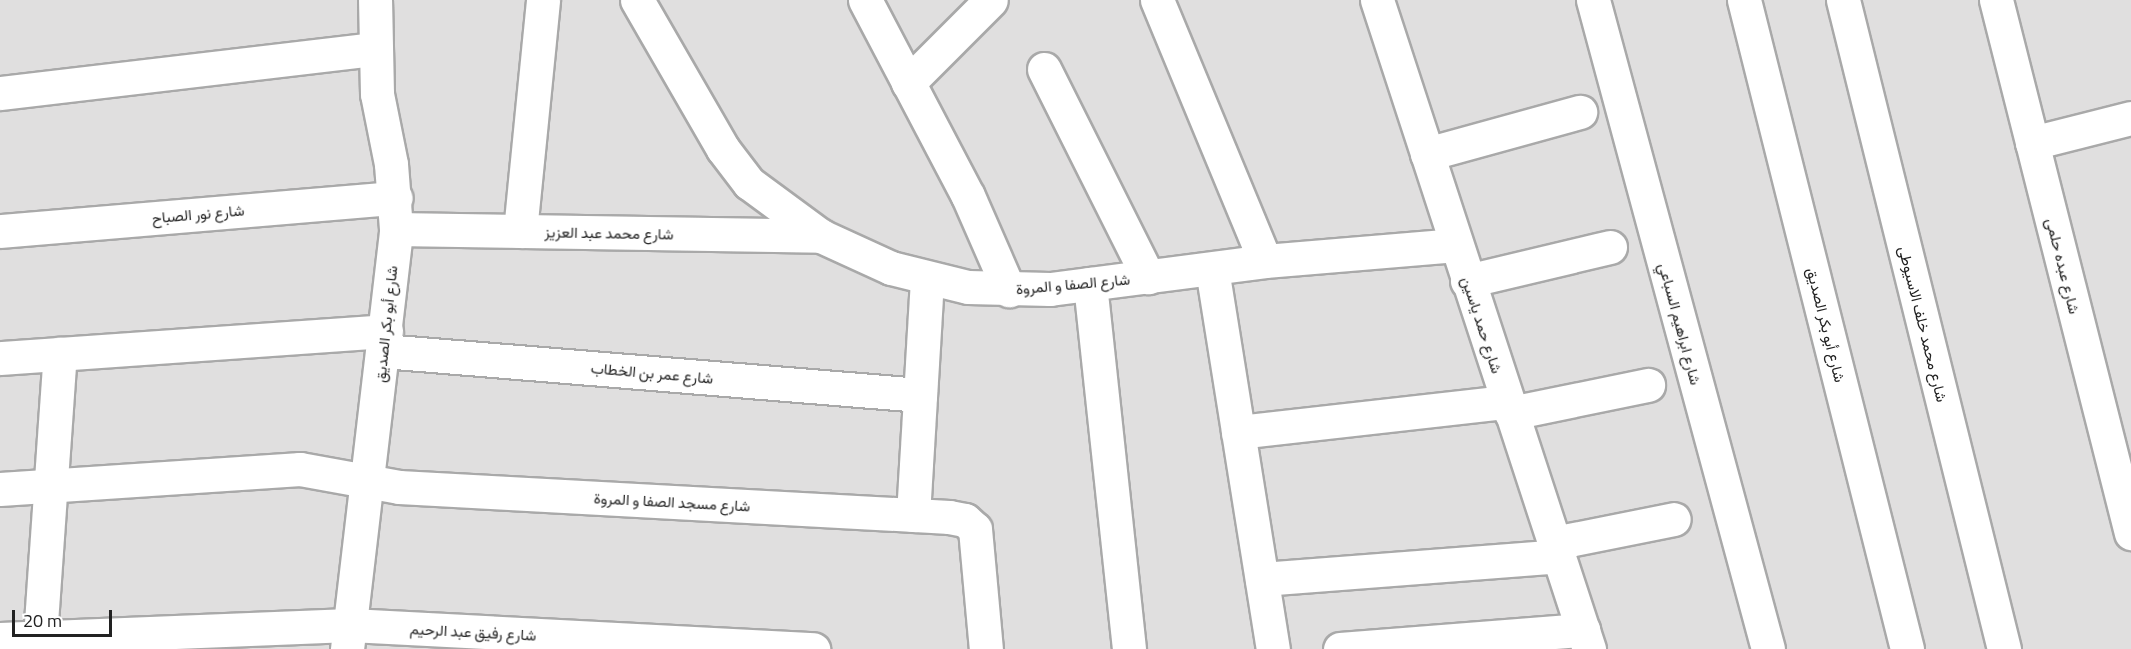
<!DOCTYPE html>
<html>
<head>
<meta charset="utf-8">
<style>
  body { margin:0 }
  #map { position:relative; width:2131px; height:649px; overflow:hidden; background:#f2efe9; font-family:"Titillium Web",Vazirmatn,sans-serif }
  div>[style] { position:absolute }
  .residential>* { inset:0; background:#e0dfdf }
  .roads { filter:drop-shadow(2px 0 #a9a9a9) drop-shadow(-2px 0 #a9a9a9) drop-shadow(0 2px #a9a9a9) drop-shadow(0 -2px #a9a9a9) }
  .minor>* { height:33px; margin:-16.5px; padding:0 16.5px; transform-origin:16.5px; border-radius:16.5px; background:#fff }
  span { translate:-50% -50%; white-space:nowrap; text-align:center; line-height:1.15; -webkit-text-stroke:4.5px #fff; paint-order:stroke }
  .street-label { font-size:15px; color:#222 }
  .scale { position:absolute; left:12px; top:610px; width:100px; height:27px; box-sizing:border-box; border:3px solid #222; border-top:0; padding-left:8px; font-size:18px; line-height:21px; white-space:nowrap; color:#222; -webkit-text-stroke:4px #fff; paint-order:stroke }
</style>
</head>
<body>
<div id="map">
  <div class="residential">
    <i style="clip-path:polygon(0 0,2131px 0,2131px 649px,0 649px)"></i>
  </div>
  <div class="roads">
    <div class="minor">
      <i style="left:637px;top:0;width:172px;rotate:60deg"></i>
      <i style="left:723px;top:149px;width:43px;rotate:52.6deg"></i>
      <i style="left:749px;top:183px;width:89px;rotate:36.4deg"></i>
      <i style="left:821px;top:236px;width:77px;rotate:24.6deg"></i>
      <i style="left:891px;top:268px;width:79px;rotate:13.9deg"></i>
      <i style="left:968px;top:287px;width:82px;rotate:1.4deg"></i>
      <i style="left:1050px;top:289px;width:217px;rotate:-7.4deg"></i>
      <i style="left:1265px;top:261px;width:192px;rotate:-4.8deg"></i>
      <i style="left:865px;top:0;width:221px;rotate:62.3deg"></i>
      <i style="left:968px;top:196px;width:103px;rotate:66.4deg"></i>
      <i style="left:1157px;top:0;width:282px;rotate:67.5deg"></i>
      <i style="left:1377px;top:0;width:683px;rotate:71.91deg"></i>
      <i style="left:1593px;top:0;width:672px;rotate:74.91deg"></i>
      <i style="left:1744px;top:0;width:669px;rotate:75.9deg"></i>
      <i style="left:1843px;top:0;width:669px;rotate:76.07deg"></i>
      <i style="left:1996px;top:0;width:550px;rotate:75.79deg"></i>
      <i style="left:1044px;top:69px;width:233px;rotate:63.4deg"></i>
      <i style="left:908px;top:83px;width:117px;rotate:-45deg"></i>
      <i style="left:0;top:93px;width:378px;rotate:-6.7deg"></i>
      <i style="left:2032px;top:143px;width:102px;rotate:-14.2deg"></i>
      <i style="left:1427px;top:154px;width:159px;rotate:-15.4deg"></i>
      <i style="left:396px;top:229px;width:425px;rotate:0.9deg"></i>
      <i style="left:0;top:231px;width:397px;rotate:-4.8deg"></i>
      <i style="left:520px;top:231px;width:232px;rotate:-84.3deg"></i>
      <i style="left:1212px;top:269px;width:385px;rotate:80.9deg"></i>
      <i style="left:1467px;top:281px;width:147px;rotate:-13.4deg"></i>
      <i style="left:1090px;top:284px;width:367px;rotate:83.9deg"></i>
      <i style="left:383px;top:351px;width:539px;rotate:4.68deg"></i>
      <i style="left:0;top:358px;width:387px;rotate:-4deg"></i>
      <i style="left:1511px;top:413px;width:140px;rotate:-11.6deg"></i>
      <i style="left:1238px;top:432px;width:271px;rotate:-6.4deg"></i>
      <i style="left:0;top:489px;width:301px;rotate:-3.8deg"></i>
      <i style="left:300px;top:469px;width:101px;rotate:10.3deg"></i>
      <i style="left:399px;top:487px;width:551px;rotate:3.12deg"></i>
      <i style="left:949px;top:517px;width:16px;rotate:11deg"></i>
      <i style="left:965px;top:520px;width:13px;rotate:42deg"></i>
      <i style="left:975px;top:529px;width:121px;rotate:84.8deg"></i>
      <i style="left:913px;top:515px;width:237px;rotate:-86.6deg"></i>
      <i style="left:1554px;top:543px;width:122px;rotate:-11.3deg"></i>
      <i style="left:1262px;top:579px;width:297px;rotate:-4.4deg"></i>
      <i style="left:40px;top:637px;width:284px;rotate:-86deg"></i>
      <i style="left:0;top:639px;width:350px;rotate:-2.3deg"></i>
      <i style="left:350px;top:625px;width:464px;rotate:3deg"></i>
      <i style="left:347px;top:649px;width:423px;rotate:-83.3deg"></i>
      <i style="left:396px;top:229px;width:65px;rotate:-94.4deg"></i>
      <i style="left:391px;top:164px;width:71px;rotate:-101.3deg"></i>
      <i style="left:377px;top:94px;width:94px;rotate:-91.2deg"></i>
      <i style="left:1340px;top:649px;width:244px;rotate:-4.5deg"></i>
    </div>
  </div>
  <div class="street-label">
    <span style="left:198px;top:214px;rotate:-5deg">شارع نور الصباح</span>
    <span style="left:609px;top:233px;rotate:1deg">شارع محمد عبد العزيز</span>
    <span style="left:2063px;top:266px;rotate:76deg">شارع عبده حلمى</span>
    <span style="left:1073px;top:284px;rotate:-5deg">شارع الصفا و المروة</span>
    <span style="left:386px;top:324px;rotate:-84deg">شارع أبو بكر الصديق</span>
    <span style="left:1680px;top:324px;rotate:75deg">شارع ابراهيم السباعي</span>
    <span style="left:1923px;top:324px;rotate:76deg">شارع محمد خلف الاسيوطى</span>
    <span style="left:1482px;top:325px;rotate:72deg">شارع حمد ياسين</span>
    <span style="left:1826px;top:325px;rotate:76deg">شارع أبو بكر الصديق</span>
    <span style="left:652px;top:373px;rotate:5deg">شارع عمر بن الخطاب</span>
    <span style="left:672px;top:502px;rotate:3deg">شارع مسجد الصفا و المروة</span>
    <span style="left:473px;top:632px;rotate:3deg">شارع رفيق عبد الرحيم</span>
  </div>
  <div class="scale">20 m</div>
</div>
</body>
</html>
